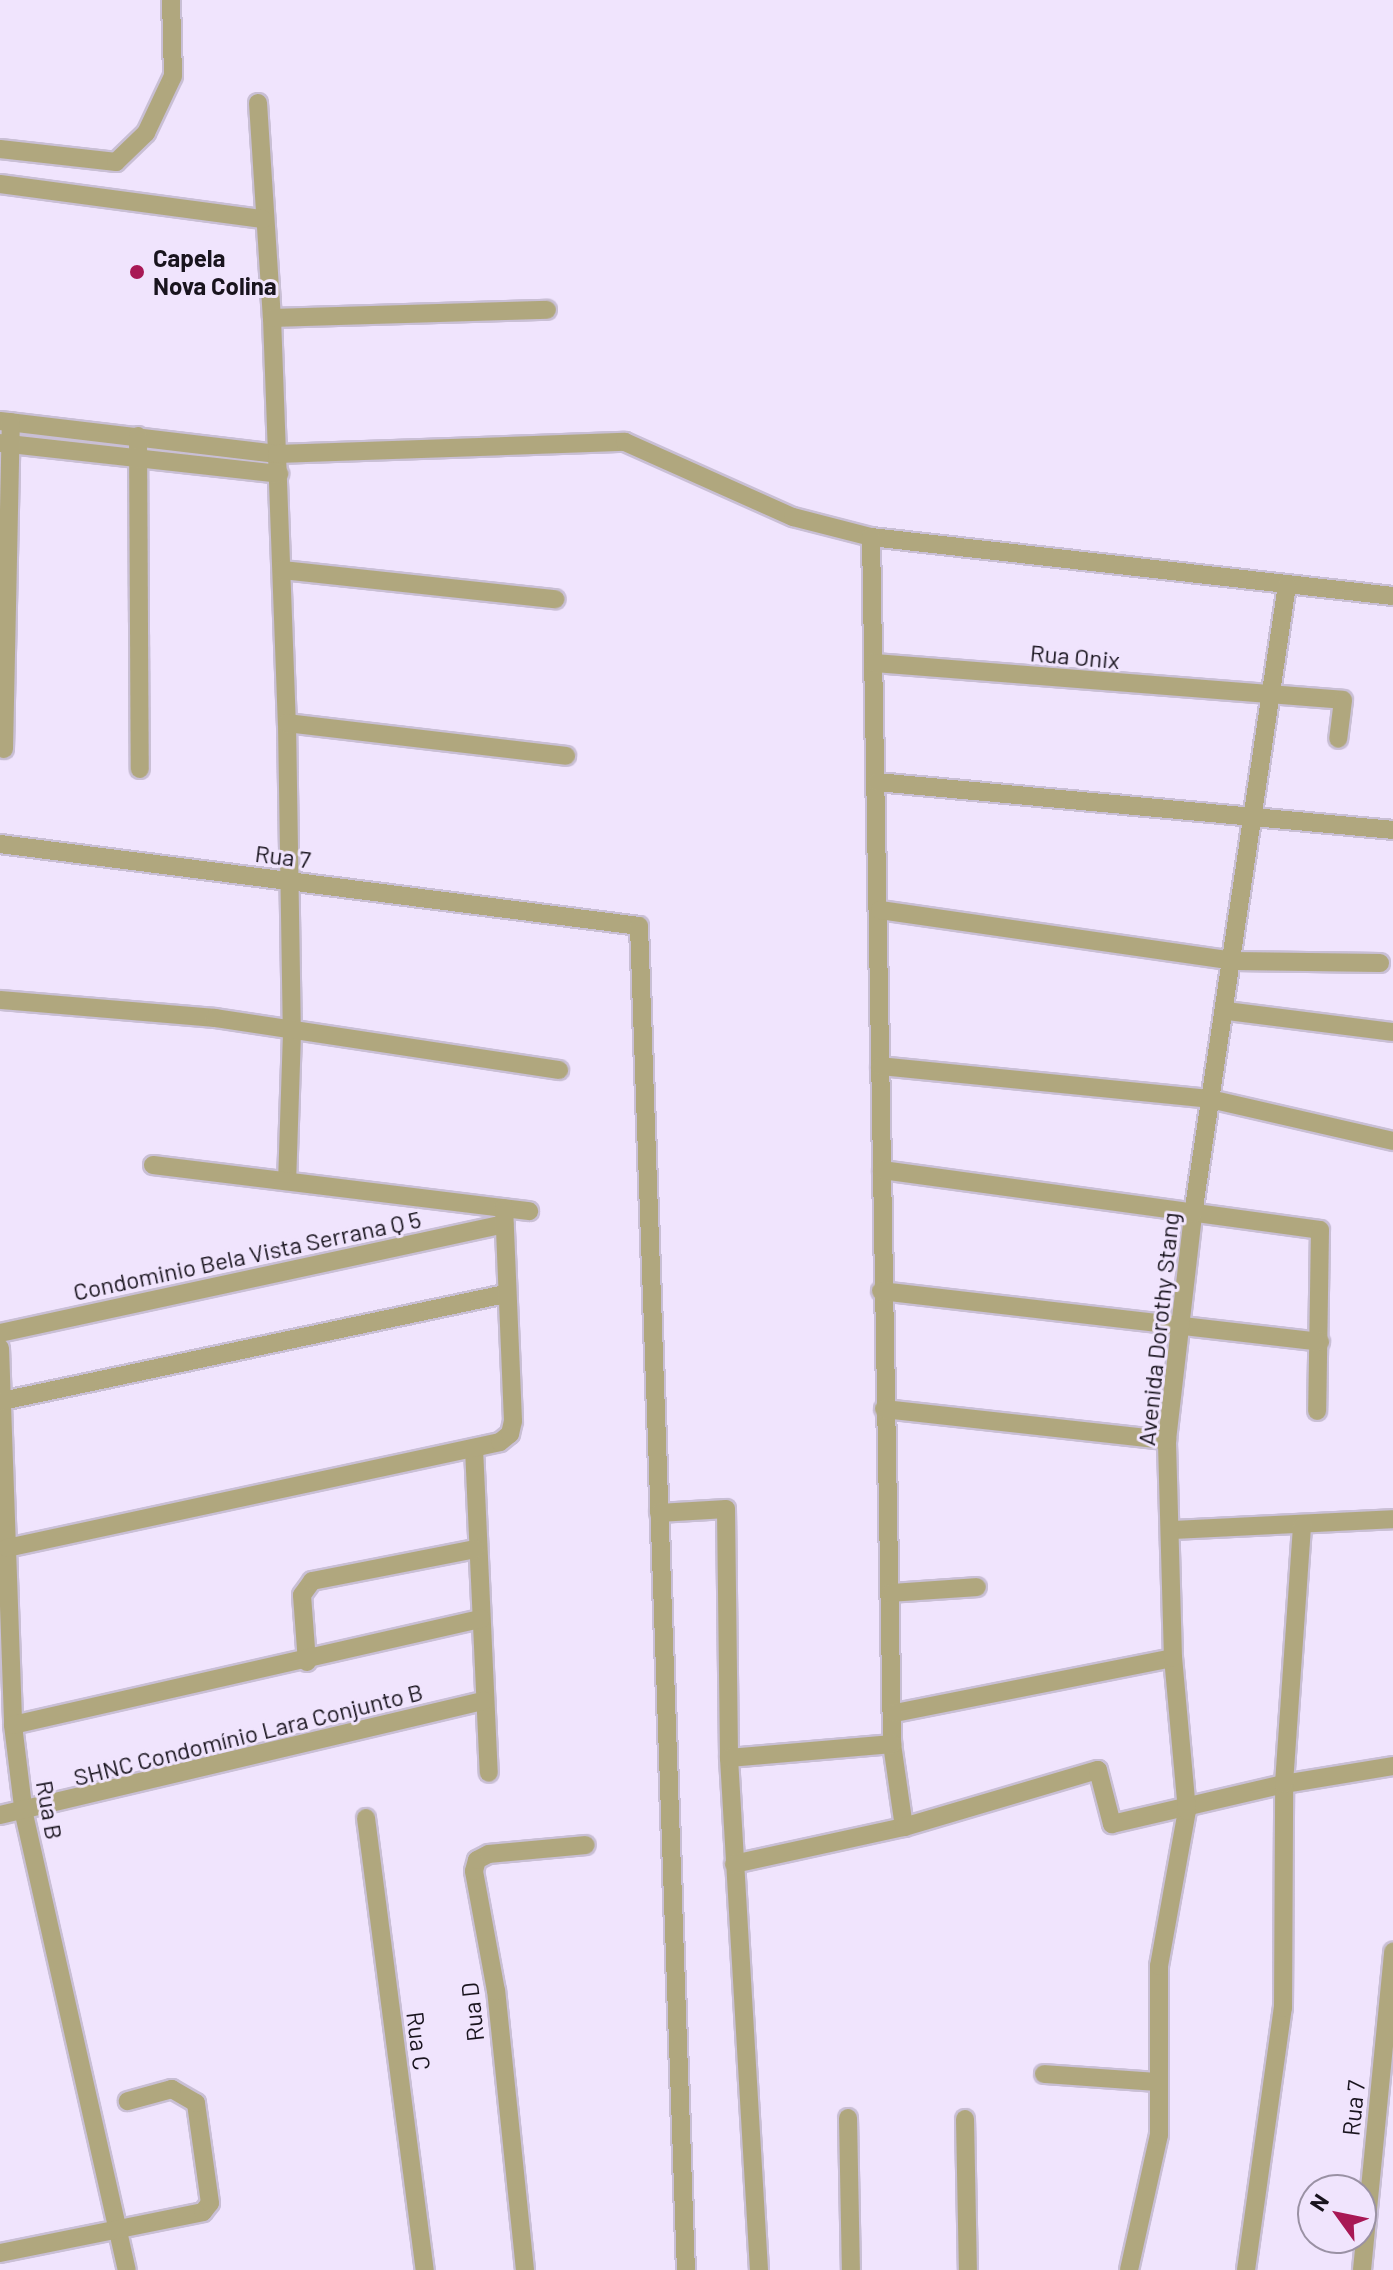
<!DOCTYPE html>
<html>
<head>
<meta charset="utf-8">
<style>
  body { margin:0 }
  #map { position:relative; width:1393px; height:2270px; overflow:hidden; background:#f0e4fd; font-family:Barlow,sans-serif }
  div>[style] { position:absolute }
  .roads { filter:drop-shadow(2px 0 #c9bfd5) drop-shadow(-2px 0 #c9bfd5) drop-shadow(0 2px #c9bfd5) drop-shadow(0 -2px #c9bfd5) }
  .street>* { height:18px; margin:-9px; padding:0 9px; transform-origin:9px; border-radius:9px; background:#b0a77e }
  .dots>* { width:22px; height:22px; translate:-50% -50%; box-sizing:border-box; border:4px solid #f0e4fd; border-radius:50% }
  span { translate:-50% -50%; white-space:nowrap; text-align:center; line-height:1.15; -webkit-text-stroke:6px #f0e4fd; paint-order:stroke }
  .poi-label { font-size:24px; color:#19141e; font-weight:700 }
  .left { translate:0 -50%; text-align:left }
  .street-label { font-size:24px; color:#19141e }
  .north { position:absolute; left:1297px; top:2174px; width:80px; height:80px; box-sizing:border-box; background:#f0e4fd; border:2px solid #9a91a4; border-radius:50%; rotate:303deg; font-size:22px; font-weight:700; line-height:32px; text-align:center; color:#19141e }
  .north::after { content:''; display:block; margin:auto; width:28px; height:36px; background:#a81855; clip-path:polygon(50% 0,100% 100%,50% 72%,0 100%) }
</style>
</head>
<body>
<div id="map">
  <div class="roads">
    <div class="street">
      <i style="left:258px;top:103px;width:215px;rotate:86.3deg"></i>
      <i style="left:272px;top:318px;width:405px;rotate:87.9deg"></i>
      <i style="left:287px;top:723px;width:310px;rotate:89.1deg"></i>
      <i style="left:292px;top:1033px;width:147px;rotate:91.9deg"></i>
      <i style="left:0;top:149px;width:117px;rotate:6.4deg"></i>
      <i style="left:116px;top:162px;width:42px;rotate:-44deg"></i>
      <i style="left:146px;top:133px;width:63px;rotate:-64.7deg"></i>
      <i style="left:173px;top:76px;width:76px;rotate:-91.5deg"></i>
      <i style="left:0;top:184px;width:265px;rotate:7.6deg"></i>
      <i style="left:272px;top:318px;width:275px;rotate:-1.7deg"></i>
      <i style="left:0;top:421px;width:279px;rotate:6.8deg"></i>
      <i style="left:277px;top:454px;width:348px;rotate:-2deg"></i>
      <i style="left:625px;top:442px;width:184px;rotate:24.1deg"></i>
      <i style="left:793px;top:517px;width:81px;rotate:14.4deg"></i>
      <i style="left:871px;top:537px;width:525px;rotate:6.45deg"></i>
      <i style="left:138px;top:436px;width:333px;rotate:89.7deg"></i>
      <i style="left:0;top:443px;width:281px;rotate:6.3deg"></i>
      <i style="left:871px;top:537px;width:1207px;rotate:89deg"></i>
      <i style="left:892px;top:1744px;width:84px;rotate:81.8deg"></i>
      <i style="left:282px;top:570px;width:275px;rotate:6.1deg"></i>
      <i style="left:874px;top:663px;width:470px;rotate:4.5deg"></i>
      <i style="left:1343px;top:700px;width:39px;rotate:97deg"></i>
      <i style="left:287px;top:723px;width:281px;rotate:6.7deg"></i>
      <i style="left:4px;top:749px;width:327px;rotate:-88.8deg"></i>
      <i style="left:877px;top:782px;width:518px;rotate:5.31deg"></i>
      <i style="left:0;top:844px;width:644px;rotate:7.31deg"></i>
      <i style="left:639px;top:926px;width:1345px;rotate:88deg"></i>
      <i style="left:880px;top:910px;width:359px;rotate:8.2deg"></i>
      <i style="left:1235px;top:961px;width:145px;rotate:0.8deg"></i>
      <i style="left:0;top:1000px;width:216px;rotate:4.8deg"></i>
      <i style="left:215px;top:1018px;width:348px;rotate:8.6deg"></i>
      <i style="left:1227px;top:1011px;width:167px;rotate:7.2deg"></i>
      <i style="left:880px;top:1066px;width:332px;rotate:5.7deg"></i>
      <i style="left:1210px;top:1099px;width:188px;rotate:12.9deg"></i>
      <i style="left:153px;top:1165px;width:379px;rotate:7deg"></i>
      <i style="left:882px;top:1170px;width:442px;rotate:7.8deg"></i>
      <i style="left:1320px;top:1230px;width:181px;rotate:90.9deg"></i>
      <i style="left:881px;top:1291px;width:442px;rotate:6.6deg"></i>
      <i style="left:0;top:1333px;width:516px;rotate:-12.2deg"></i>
      <i style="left:0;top:1348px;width:377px;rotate:88deg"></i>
      <i style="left:13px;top:1725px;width:90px;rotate:83deg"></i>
      <i style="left:24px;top:1814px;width:467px;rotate:77.3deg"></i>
      <i style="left:2px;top:1401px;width:514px;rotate:-12.01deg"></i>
      <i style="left:884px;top:1409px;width:285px;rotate:6.3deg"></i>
      <i style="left:474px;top:1448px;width:325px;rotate:87.4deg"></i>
      <i style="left:659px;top:1513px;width:67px;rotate:-3.4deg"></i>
      <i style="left:726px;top:1509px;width:249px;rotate:89.3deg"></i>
      <i style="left:729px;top:1758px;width:513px;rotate:86.65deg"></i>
      <i style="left:1172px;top:1530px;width:221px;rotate:-2.8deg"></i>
      <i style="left:7px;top:1548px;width:504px;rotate:-12.13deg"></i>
      <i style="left:500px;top:1442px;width:13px;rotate:-39deg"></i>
      <i style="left:510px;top:1434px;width:13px;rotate:-77deg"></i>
      <i style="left:513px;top:1421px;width:213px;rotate:-92.4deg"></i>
      <i style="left:890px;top:1593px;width:87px;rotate:-3.9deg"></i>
      <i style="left:307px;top:1662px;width:67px;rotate:-94.3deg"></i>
      <i style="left:302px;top:1595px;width:17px;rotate:-54deg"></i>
      <i style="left:312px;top:1581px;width:166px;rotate:-11.1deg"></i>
      <i style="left:895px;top:1713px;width:283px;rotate:-11.2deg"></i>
      <i style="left:13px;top:1725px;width:480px;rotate:-12.8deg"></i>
      <i style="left:729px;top:1758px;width:164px;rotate:-4.9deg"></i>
      <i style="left:0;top:1815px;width:497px;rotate:-13.3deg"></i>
      <i style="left:366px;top:1818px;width:456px;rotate:82.6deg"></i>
      <i style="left:734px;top:1864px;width:174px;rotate:-12.3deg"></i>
      <i style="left:904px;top:1827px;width:202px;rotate:-16.4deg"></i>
      <i style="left:1098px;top:1770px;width:56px;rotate:75.5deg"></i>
      <i style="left:1112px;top:1824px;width:177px;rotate:-13.1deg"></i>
      <i style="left:1284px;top:1784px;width:110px;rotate:-9.4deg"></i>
      <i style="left:1044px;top:2074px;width:115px;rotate:4deg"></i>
      <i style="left:848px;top:2118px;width:152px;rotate:88.9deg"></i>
      <i style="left:965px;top:2119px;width:151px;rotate:88.9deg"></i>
      <i style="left:0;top:2253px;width:207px;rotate:-11.4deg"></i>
      <i style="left:203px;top:2212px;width:11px;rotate:-52deg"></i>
      <i style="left:210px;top:2203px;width:101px;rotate:-98deg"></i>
      <i style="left:196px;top:2103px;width:28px;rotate:-150deg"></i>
      <i style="left:172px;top:2089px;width:46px;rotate:164.7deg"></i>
      <i style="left:525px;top:2270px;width:281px;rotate:-95.9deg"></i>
      <i style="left:496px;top:1991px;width:122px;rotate:-100.4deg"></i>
      <i style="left:474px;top:1871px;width:11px;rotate:-75deg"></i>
      <i style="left:477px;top:1860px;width:13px;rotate:-27deg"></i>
      <i style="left:489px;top:1854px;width:97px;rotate:-5.3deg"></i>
      <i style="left:1129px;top:2270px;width:138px;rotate:-77.5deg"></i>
      <i style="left:1159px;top:2135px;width:169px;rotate:-90deg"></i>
      <i style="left:1159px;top:1966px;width:158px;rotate:-79.8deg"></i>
      <i style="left:1187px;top:1811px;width:154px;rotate:-95.2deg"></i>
      <i style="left:1173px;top:1658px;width:218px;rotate:-91.6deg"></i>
      <i style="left:1167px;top:1440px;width:227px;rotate:-83.4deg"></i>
      <i style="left:1193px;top:1214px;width:636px;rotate:-81.5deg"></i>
      <i style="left:1246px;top:2270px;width:265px;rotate:-82deg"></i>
      <i style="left:1283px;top:2008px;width:224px;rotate:-89.7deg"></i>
      <i style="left:1284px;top:1784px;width:258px;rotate:-86deg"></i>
      <i style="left:1362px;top:2270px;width:320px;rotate:-84.4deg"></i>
    </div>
  </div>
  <div class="dots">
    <i style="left:137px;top:272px;background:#a81855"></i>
  </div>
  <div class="poi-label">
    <span class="left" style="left:153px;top:272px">Capela<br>Nova Colina</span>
  </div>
  <div class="street-label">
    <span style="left:1075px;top:656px;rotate:5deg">Rua Onix</span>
    <span style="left:283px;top:856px;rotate:7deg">Rua 7</span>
    <span style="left:247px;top:1255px;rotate:-12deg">Condominio Bela Vista Serrana Q 5</span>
    <span style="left:1158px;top:1329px;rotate:-84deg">Avenida Dorothy Stang</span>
    <span style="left:248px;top:1734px;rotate:-14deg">SHNC Condomínio Lara Conjunto B</span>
    <span style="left:50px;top:1810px;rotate:80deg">Rua B</span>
    <span style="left:472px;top:2012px;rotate:-96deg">Rua D</span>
    <span style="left:419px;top:2041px;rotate:83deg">Rua C</span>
    <span style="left:1353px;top:2108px;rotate:-84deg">Rua 7</span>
  </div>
  <div class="north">N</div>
</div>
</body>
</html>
